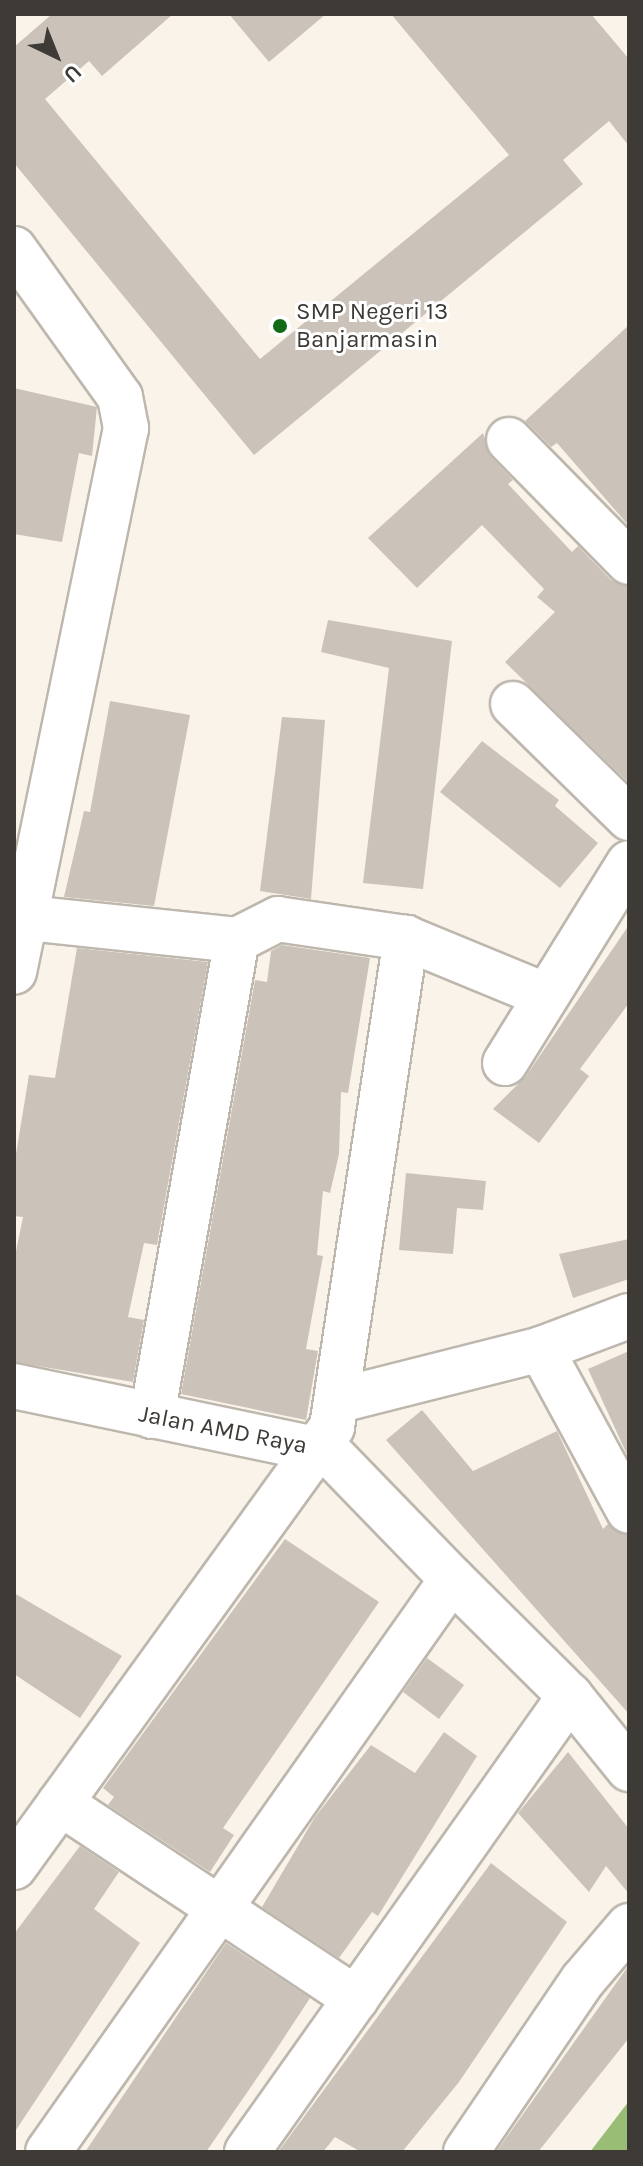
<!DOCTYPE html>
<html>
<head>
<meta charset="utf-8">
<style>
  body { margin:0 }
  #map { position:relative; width:643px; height:2166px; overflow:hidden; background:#faf3e9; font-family:Karla,sans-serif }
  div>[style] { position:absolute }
  .forest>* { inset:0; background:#9abd75 }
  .building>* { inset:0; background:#cbc3ba }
  .roads { filter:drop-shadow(2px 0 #beb7ae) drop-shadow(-2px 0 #beb7ae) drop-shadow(0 2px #beb7ae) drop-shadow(0 -2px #beb7ae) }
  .minor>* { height:44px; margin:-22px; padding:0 22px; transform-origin:22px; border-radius:22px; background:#fff }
  .dots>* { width:22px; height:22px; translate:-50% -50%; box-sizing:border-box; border:4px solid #fff; border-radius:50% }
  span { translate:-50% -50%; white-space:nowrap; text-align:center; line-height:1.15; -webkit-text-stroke:6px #fff; paint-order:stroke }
  .poi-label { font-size:24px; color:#3e3b37 }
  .left { translate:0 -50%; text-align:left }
  .street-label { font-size:24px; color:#3e3b37 }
  .frame { position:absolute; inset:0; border:16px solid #3e3b37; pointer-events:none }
  .north { position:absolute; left:16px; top:16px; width:80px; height:80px; -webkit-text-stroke:6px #fff; paint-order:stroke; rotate:137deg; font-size:22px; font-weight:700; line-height:32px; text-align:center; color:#3e3b37 }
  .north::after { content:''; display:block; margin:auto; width:28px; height:36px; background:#3e3b37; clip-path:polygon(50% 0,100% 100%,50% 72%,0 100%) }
</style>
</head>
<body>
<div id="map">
  <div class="forest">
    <i style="clip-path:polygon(629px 2101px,629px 2152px,590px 2152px)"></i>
  </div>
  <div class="building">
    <i style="clip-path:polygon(52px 14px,173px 14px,102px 76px,89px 61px,45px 99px,260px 359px,509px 155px,391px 14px,591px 14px,629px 59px,629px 146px,609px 121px,563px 160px,583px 184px,254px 455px,14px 163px,14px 47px)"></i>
    <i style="clip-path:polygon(229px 14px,326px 14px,269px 62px)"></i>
    <i style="clip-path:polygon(629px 325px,629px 526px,557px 443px,551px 447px,525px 421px)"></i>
    <i style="clip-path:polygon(14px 388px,97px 407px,92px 456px,79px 453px,62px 542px,14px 534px)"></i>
    <i style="clip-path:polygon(483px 433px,491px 457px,513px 480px,508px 484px,572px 552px,578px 546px,611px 580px,629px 586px,629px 783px,505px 662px,555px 612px,537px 597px,544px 589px,482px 525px,417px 588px,368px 538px)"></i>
    <i style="clip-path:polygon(328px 620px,452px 641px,423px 889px,363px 883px,389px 668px,321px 652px)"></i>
    <i style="clip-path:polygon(110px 701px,190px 715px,154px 906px,64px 897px,84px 811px,90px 812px)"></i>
    <i style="clip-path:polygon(282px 717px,325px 720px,311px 899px,260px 891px)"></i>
    <i style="clip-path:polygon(482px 741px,559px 800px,555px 806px,598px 843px,560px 888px,440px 792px)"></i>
    <i style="clip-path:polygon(629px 925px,629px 1003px,580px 1069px,589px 1076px,539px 1143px,493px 1109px,526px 1076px)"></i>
    <i style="clip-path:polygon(282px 945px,370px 958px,348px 1093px,341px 1092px,339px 1154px,330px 1193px,323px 1191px,317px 1255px,323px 1256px,306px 1349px,318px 1351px,306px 1420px,181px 1394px,255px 980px,267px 982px,271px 951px)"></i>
    <i style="clip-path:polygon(77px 948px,208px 962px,157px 1245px,144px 1243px,128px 1317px,144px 1320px,133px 1382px,14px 1362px,14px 1261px,23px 1217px,14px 1216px,14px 1166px,29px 1075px,55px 1078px)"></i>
    <i style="clip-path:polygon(406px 1173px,486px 1181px,483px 1210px,457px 1208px,453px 1254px,399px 1250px)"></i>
    <i style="clip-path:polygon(629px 1239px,629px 1279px,573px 1298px,559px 1254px)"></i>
    <i style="clip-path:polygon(629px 1351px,629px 1459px,588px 1369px)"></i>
    <i style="clip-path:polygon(422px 1410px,473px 1471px,557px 1431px,603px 1529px,608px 1524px,629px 1536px,629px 1714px,386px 1440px)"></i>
    <i style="clip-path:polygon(285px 1539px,379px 1602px,223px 1828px,234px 1835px,210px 1872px,108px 1805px,114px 1797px,103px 1788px)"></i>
    <i style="clip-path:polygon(14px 1593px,122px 1656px,80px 1718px,14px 1674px)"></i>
    <i style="clip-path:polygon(427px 1658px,464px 1685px,439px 1719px,403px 1692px)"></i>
    <i style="clip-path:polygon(444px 1732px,477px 1756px,378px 1916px,372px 1912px,339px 1958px,262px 1907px,315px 1817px,371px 1745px,415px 1773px)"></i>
    <i style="clip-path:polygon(568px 1752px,629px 1829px,629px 1894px,606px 1866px,589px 1892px,518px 1813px)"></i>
    <i style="clip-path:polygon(80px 1846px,119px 1872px,94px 1909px,140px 1943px,14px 2133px,14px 1934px)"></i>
    <i style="clip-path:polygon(491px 1863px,567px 1922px,459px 2082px,402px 2152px,361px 2152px,335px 2137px,323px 2152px,278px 2152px)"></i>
    <i style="clip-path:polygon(226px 1943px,310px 1998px,268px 2062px,206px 2152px,85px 2152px)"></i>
    <i style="clip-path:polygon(629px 1965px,629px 2038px,538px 2152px,496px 2152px)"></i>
  </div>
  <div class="roads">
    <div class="minor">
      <i style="left:14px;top:249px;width:182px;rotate:54.4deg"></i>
      <i style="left:120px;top:397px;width:32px;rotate:79deg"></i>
      <i style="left:126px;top:428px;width:555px;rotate:101.63deg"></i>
      <i style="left:509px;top:440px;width:171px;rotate:45.5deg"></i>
      <i style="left:513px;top:704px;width:163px;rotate:44.5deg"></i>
      <i style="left:406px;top:938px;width:149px;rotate:22.4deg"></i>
      <i style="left:505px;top:1063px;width:235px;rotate:-58.2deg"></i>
      <i style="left:541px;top:1349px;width:184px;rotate:61.5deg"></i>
      <i style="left:14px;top:1386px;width:314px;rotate:11.8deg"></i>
      <i style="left:340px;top:1400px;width:207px;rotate:-14.2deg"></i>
      <i style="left:541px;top:1349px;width:94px;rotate:-20.6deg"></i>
      <i style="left:152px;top:1416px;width:484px;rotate:-79.9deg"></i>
      <i style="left:570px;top:1696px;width:94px;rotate:51.1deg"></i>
      <i style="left:60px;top:1803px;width:355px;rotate:33.5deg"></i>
      <i style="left:14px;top:1867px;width:543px;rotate:-54.14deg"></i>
      <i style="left:332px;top:1427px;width:495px;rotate:-81.4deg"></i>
      <i style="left:406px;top:938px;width:129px;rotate:-171.6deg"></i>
      <i style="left:278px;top:919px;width:46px;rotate:152.9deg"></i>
      <i style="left:237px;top:940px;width:212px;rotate:-174deg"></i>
      <i style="left:48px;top:2152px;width:701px;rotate:-54.81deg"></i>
      <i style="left:452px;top:1579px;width:185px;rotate:-134.1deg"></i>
      <i style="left:247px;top:2152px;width:559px;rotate:-54.69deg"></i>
      <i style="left:570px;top:1696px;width:166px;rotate:-135.2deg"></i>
      <i style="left:466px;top:2152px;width:208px;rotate:-55.8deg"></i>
      <i style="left:583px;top:1980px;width:71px;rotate:-49.6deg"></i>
    </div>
  </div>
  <div class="dots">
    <i style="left:280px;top:326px;background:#116b15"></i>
  </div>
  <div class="poi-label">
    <span class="left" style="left:296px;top:326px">SMP Negeri 13<br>Banjarmasin</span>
  </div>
  <div class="street-label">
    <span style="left:223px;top:1430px;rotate:11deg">Jalan AMD Raya</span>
  </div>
  <div class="frame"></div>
  <div class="north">U</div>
</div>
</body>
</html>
